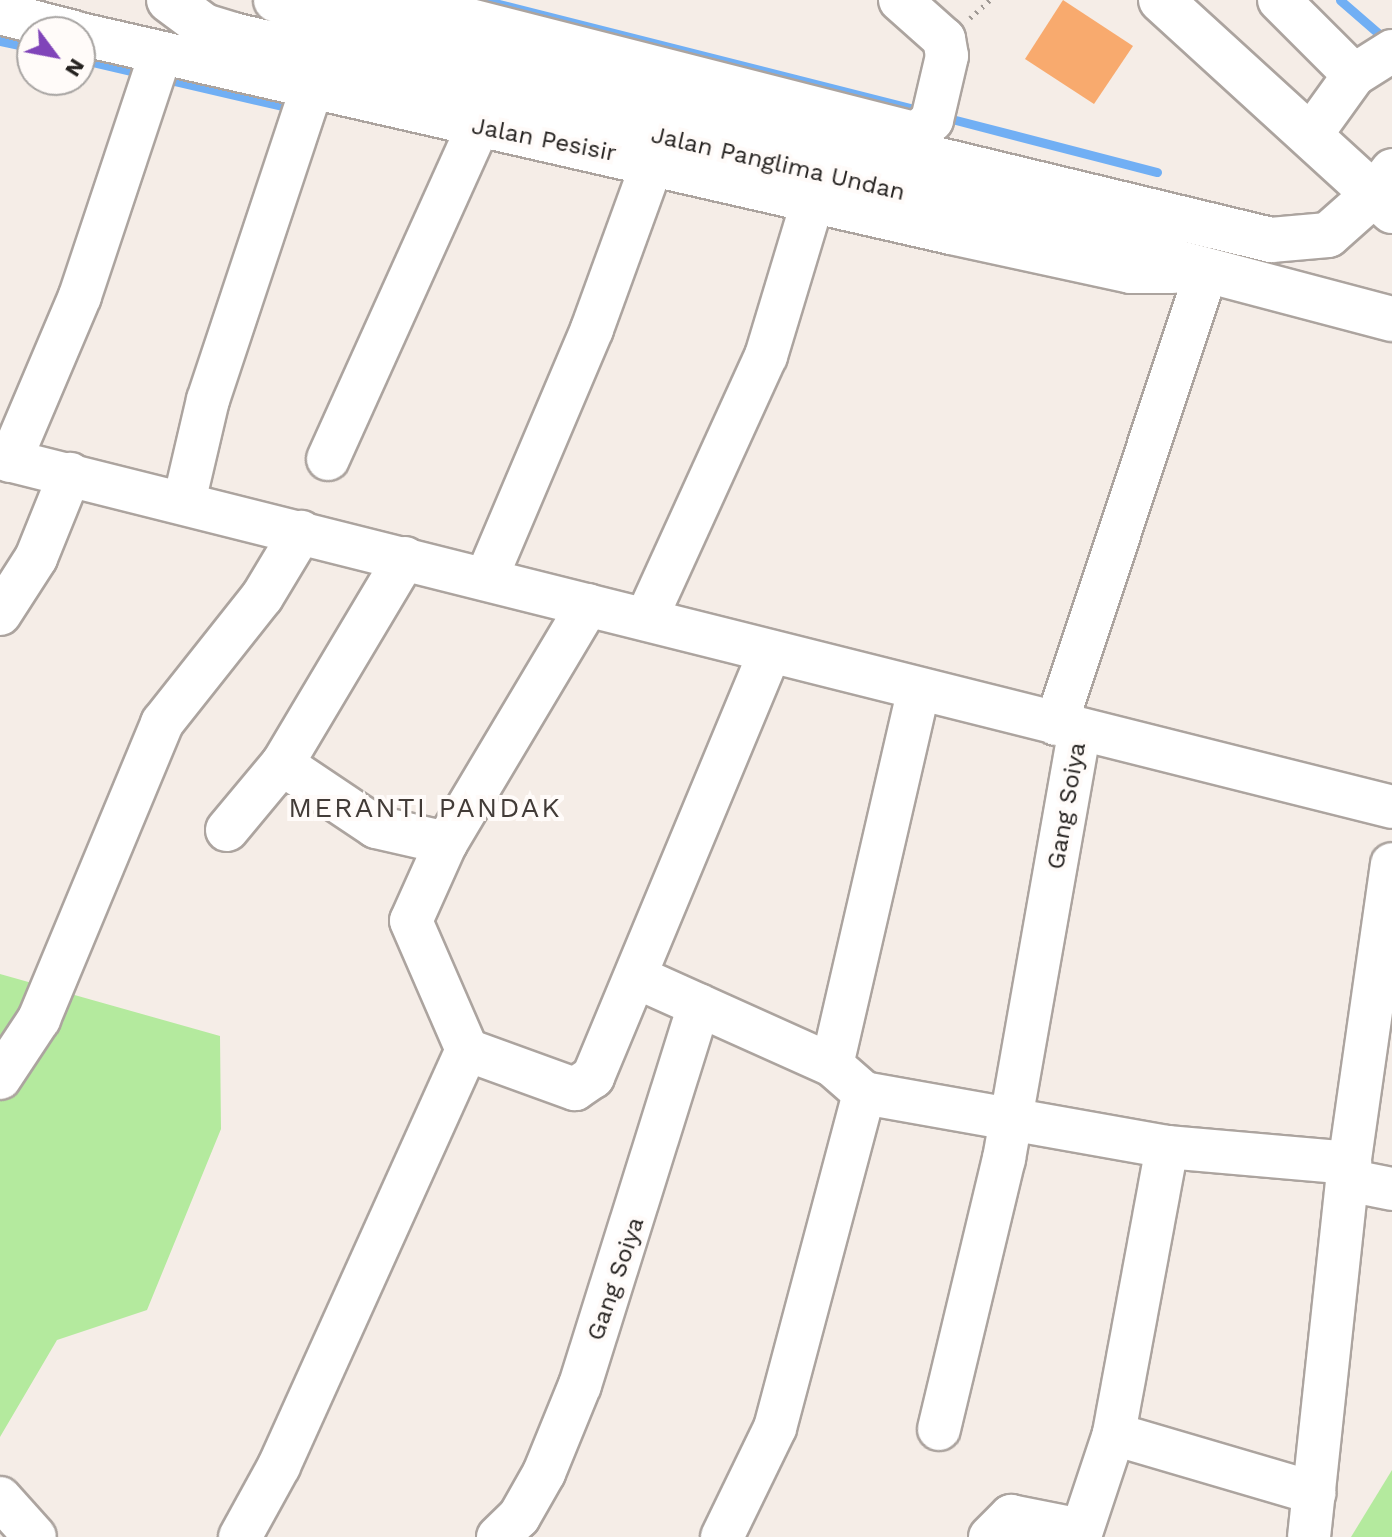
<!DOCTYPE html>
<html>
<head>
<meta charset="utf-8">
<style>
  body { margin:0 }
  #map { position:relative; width:1392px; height:1537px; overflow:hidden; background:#f5ede7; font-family:"Work Sans",sans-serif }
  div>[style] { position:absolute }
  .green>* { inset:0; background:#b4ea9e }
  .stream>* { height:9px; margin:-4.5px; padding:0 4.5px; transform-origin:4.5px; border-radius:4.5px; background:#71aff4 }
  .building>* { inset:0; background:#f8aa6e }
  .path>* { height:5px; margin-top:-2.5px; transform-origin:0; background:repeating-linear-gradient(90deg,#9f9994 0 2px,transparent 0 8px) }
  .roads { filter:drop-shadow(2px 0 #aca49f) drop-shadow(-2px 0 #aca49f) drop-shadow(0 2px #aca49f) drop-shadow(0 -2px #aca49f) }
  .minor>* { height:42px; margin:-21px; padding:0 21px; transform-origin:21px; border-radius:21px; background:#fff }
  .major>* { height:44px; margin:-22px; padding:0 22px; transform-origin:22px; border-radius:22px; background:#fff }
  span { translate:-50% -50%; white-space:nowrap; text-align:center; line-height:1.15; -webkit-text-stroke:8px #fffbf9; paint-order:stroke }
  .street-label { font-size:24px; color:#24211f }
  .quarter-label { font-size:28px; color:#423b37; letter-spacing:2px }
  .north { position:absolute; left:16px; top:16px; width:80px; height:80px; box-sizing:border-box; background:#fffbf9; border:2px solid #a7a4a2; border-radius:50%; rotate:122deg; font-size:22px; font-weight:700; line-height:32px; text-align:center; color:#24211f }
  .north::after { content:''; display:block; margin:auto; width:28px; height:36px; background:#8044b9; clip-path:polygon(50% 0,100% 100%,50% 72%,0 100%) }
</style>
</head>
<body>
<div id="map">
  <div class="green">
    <i style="clip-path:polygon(0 974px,220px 1036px,221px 1129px,147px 1310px,57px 1340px,0 1437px)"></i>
    <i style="clip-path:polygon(1392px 1470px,1392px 1537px,1351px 1537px)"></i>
  </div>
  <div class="stream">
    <i style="left:483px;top:0;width:453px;rotate:14.2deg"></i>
    <i style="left:1340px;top:0;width:61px;rotate:41deg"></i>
    <i style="left:0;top:41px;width:33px;rotate:12deg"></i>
    <i style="left:80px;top:59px;width:66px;rotate:13.2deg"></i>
    <i style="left:162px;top:78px;width:132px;rotate:13.1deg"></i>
    <i style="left:944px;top:117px;width:220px;rotate:14.5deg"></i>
  </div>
  <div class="building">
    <i style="clip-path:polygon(1063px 0,1133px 46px,1094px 104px,1025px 59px)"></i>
  </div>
  <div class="path">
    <i style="left:970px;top:18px;width:27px;rotate:-42deg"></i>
  </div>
  <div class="roads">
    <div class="minor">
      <i style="left:392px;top:0;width:535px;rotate:14.3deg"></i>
      <i style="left:900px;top:0;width:59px;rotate:41.6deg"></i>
      <i style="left:944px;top:39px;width:17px;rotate:80deg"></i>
      <i style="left:947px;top:56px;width:66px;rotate:103.2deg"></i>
      <i style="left:932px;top:120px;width:20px;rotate:139deg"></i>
      <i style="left:1279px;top:0;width:106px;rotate:45deg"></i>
      <i style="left:1354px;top:75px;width:70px;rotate:125.7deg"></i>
      <i style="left:0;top:13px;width:76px;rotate:14.4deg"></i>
      <i style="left:80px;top:34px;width:893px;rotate:12.87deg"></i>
      <i style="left:951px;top:233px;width:184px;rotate:12.2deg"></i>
      <i style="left:1131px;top:272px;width:41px"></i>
      <i style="left:1354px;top:75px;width:45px;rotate:-32.3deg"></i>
      <i style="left:1372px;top:196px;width:33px;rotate:-52deg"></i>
      <i style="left:0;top:458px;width:1435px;rotate:14.07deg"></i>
      <i style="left:328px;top:459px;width:364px;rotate:-65.7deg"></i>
      <i style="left:10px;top:461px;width:179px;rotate:-67deg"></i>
      <i style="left:80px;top:296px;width:253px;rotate:-71.6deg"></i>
      <i style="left:184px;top:502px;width:105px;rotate:-76.8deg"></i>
      <i style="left:208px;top:400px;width:329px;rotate:-71.6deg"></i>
      <i style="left:405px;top:558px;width:240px;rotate:120.8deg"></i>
      <i style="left:282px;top:764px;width:113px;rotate:33.8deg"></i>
      <i style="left:376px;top:827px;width:72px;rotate:12.9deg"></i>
      <i style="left:486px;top:579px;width:272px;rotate:-67deg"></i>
      <i style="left:592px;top:329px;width:179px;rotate:-70deg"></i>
      <i style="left:588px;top:605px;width:277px;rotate:120.8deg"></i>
      <i style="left:446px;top:843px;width:85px;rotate:114.2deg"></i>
      <i style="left:411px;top:921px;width:141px;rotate:66.5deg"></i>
      <i style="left:467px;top:1050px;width:115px;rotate:19.9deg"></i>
      <i style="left:575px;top:1089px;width:22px;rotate:-34deg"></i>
      <i style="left:593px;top:1077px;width:461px;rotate:-67.4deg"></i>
      <i style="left:0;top:614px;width:67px;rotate:-57.3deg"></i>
      <i style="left:36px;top:558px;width:91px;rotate:-68deg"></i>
      <i style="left:646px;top:619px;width:289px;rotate:-65.5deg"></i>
      <i style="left:766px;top:356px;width:163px;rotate:-73.2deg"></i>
      <i style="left:1056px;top:724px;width:474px;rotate:-71.6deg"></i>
      <i style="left:227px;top:830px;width:86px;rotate:-50.2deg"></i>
      <i style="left:636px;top:977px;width:215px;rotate:24.2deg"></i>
      <i style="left:832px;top:1065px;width:386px;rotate:-77deg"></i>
      <i style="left:0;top:1078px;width:71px;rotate:-56.5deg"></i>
      <i style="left:39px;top:1019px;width:321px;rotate:-67.4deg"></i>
      <i style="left:162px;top:723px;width:161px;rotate:-51.6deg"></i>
      <i style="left:262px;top:597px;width:76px;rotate:-59deg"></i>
      <i style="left:864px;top:1093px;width:308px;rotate:10.1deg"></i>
      <i style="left:1167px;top:1147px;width:184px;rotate:5deg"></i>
      <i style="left:1167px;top:1147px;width:292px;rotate:100.5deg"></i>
      <i style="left:1114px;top:1434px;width:209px;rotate:16.4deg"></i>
      <i style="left:1347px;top:1180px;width:46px;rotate:11.3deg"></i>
      <i style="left:939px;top:1429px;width:278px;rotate:-76.5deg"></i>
      <i style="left:1004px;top:1159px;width:436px;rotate:-80deg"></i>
      <i style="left:0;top:1498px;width:52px;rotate:48.1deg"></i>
      <i style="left:240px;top:1537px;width:81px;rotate:-61.2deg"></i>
      <i style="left:279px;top:1466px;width:457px;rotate:-65.7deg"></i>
      <i style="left:498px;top:1537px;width:29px;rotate:-44deg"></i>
      <i style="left:519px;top:1517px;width:51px;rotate:-60.4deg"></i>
      <i style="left:544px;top:1473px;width:95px;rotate:-67.8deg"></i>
      <i style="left:580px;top:1385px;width:398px;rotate:-72.6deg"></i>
      <i style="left:722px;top:1537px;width:121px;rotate:-64.1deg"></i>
      <i style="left:775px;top:1428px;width:347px;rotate:-75.1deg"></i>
      <i style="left:864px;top:1093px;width:43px;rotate:-138.8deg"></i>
      <i style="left:990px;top:1537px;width:30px;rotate:-45deg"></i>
      <i style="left:1011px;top:1516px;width:72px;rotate:11.2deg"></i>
      <i style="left:1082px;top:1530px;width:101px;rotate:-71.6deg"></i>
      <i style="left:1309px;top:1537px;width:359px;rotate:-83.9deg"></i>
      <i style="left:1347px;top:1180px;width:319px;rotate:-81.9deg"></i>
    </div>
    <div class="major">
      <i style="left:169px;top:0;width:44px;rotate:36.6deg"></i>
      <i style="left:204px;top:26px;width:30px;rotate:17deg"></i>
      <i style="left:233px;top:35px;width:810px;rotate:13.28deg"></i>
      <i style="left:1021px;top:221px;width:384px;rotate:14.8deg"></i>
      <i style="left:276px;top:0;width:1024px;rotate:13.56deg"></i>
      <i style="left:1271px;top:240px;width:57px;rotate:-5deg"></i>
      <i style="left:1328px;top:235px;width:59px;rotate:-41.6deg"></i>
      <i style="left:1161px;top:0;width:313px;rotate:42.4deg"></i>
    </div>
  </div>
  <div class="street-label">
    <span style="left:544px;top:140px;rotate:11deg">Jalan Pesisir</span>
    <span style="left:778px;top:164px;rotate:13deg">Jalan Panglima Undan</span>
    <span style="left:1067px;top:806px;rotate:-80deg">Gang Soiya</span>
    <span style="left:616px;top:1279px;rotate:-71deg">Gang Soiya</span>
  </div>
  <div class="quarter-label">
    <span style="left:425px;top:808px">MERANTI PANDAK</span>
  </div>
  <div class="north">N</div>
</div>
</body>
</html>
